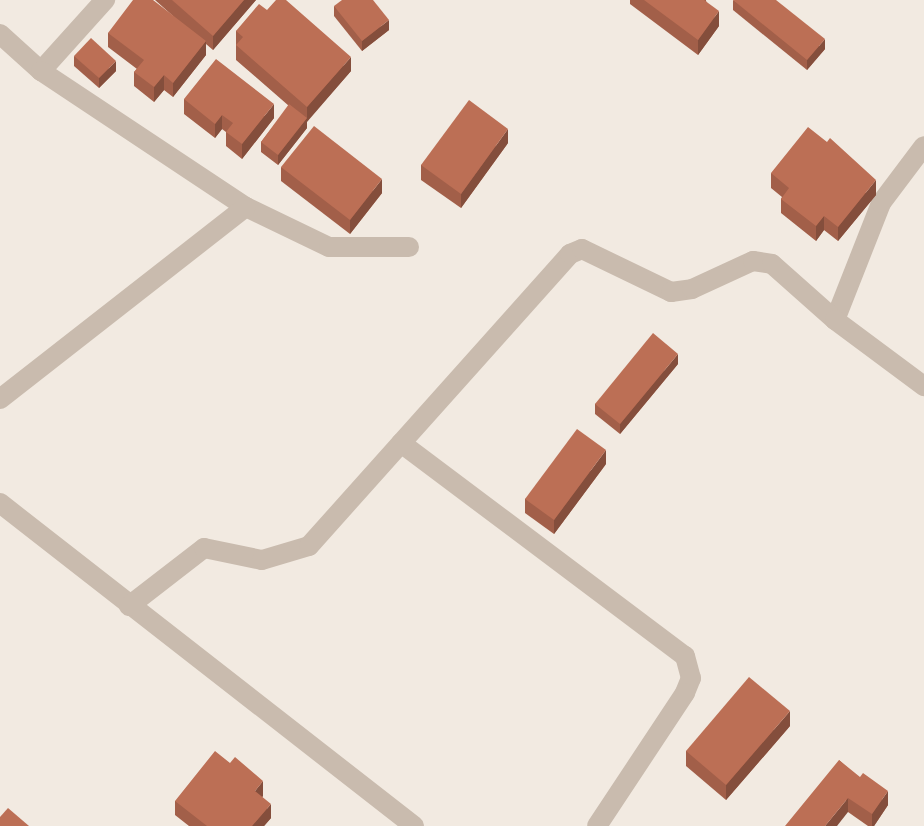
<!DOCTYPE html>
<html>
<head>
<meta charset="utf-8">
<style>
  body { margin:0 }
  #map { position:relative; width:924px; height:826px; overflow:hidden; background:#f2eae1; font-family:Jost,sans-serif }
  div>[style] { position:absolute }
  .minor>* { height:20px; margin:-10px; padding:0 10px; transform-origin:10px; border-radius:10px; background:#c9bbae }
  .wall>* { inset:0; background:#a25f49 }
  .shaded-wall>* { inset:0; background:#844e3c }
  .building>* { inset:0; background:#bc6f55 }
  span { translate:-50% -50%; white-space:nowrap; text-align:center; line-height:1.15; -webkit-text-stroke:7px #f9f4ee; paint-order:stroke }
</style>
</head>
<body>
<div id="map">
  <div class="minor">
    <i style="left:0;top:34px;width:55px;rotate:42.1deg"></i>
    <i style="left:41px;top:71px;width:96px;rotate:-48deg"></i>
    <i style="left:41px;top:71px;width:246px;rotate:33.6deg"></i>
    <i style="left:246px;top:207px;width:92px;rotate:25.7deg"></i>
    <i style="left:329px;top:247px;width:80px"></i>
    <i style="left:835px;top:320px;width:126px;rotate:-68.5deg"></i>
    <i style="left:881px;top:203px;width:71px;rotate:-53deg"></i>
    <i style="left:0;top:399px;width:312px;rotate:-38deg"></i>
    <i style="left:401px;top:443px;width:355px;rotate:36.9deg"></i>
    <i style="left:685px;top:656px;width:23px;rotate:75deg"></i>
    <i style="left:691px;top:678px;width:16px;rotate:112deg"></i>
    <i style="left:685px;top:693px;width:159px;rotate:123.5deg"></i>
    <i style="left:0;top:503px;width:525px;rotate:37.96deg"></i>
    <i style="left:129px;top:606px;width:95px;rotate:-37.7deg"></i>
    <i style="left:204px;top:548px;width:59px;rotate:11.7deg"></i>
    <i style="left:262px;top:560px;width:49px;rotate:-16.6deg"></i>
    <i style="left:309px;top:546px;width:392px;rotate:-48.2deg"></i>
    <i style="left:570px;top:254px;width:13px;rotate:-23deg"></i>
    <i style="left:582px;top:249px;width:99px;rotate:25.8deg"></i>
    <i style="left:671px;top:292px;width:21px;rotate:-8deg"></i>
    <i style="left:692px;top:289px;width:67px;rotate:-24.7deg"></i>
    <i style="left:753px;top:261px;width:19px;rotate:9deg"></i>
    <i style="left:772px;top:264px;width:84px;rotate:41.6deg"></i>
    <i style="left:835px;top:320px;width:111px;rotate:36.6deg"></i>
  </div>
  <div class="wall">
    <i style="clip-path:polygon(155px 0,256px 0,213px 50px,206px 44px,206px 55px,173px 97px,164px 90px,154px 102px,134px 86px,134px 72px,137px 69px,108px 47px,108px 33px,173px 16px)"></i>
    <i style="clip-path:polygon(630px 0,706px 0,706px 1px,719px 26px,698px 55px,630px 4px)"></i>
    <i style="clip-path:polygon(733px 0,825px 49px,807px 70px,733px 10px)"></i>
    <i style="clip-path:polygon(334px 6px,389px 30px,362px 51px,334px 16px)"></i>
    <i style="clip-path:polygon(267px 10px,351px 71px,307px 121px,307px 128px,278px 165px,261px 152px,261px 142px,289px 106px,236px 60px,236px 31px)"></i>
    <i style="clip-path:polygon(74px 56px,116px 71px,99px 88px,74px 66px)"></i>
    <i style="clip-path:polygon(184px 99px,274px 118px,242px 159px,226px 146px,226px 132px,222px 129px,215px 138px,184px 114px)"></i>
    <i style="clip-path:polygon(508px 143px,461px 208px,421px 180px,421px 165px)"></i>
    <i style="clip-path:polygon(281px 167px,382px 193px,350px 234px,281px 181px)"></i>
    <i style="clip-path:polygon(771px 173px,876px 195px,838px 241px,824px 230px,816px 241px,781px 213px,781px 199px,782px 197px,771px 188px)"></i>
    <i style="clip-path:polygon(678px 364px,620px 434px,595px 414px,595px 404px)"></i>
    <i style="clip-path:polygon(606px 464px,554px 534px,525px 513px,525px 499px)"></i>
    <i style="clip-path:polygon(790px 726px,726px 800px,686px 766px,686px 751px)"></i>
    <i style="clip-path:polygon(839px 760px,888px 805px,874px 826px,868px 826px,848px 812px)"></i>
    <i style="clip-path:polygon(263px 796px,262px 797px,271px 818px,264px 826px,189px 826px,175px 815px,175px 801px)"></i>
  </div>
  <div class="shaded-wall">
    <i style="clip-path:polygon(244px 0,256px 0,213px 50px,213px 36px)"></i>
    <i style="clip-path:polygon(719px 11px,719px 26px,698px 55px,698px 40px)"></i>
    <i style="clip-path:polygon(389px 20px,389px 30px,362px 51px,362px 41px)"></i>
    <i style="clip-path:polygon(825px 39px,825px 49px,807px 70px,807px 60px)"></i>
    <i style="clip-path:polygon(206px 41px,206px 55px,173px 97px,173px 83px)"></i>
    <i style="clip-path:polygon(351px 57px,351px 71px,307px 122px,307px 107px)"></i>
    <i style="clip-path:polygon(116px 61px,116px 71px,99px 88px,99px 78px)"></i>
    <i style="clip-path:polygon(164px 75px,164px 90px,154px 102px,154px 87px)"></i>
    <i style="clip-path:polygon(274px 104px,274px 118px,242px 159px,242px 144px)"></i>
    <i style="clip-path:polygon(222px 115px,222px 129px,215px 138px,215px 124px)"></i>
    <i style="clip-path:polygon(307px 118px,307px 128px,278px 165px,278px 155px)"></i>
    <i style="clip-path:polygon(508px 129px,508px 143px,461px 208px,461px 194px)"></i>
    <i style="clip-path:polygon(382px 179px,382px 193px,350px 234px,350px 220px)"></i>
    <i style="clip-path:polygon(876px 180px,876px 195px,838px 241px,838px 227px)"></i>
    <i style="clip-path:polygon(824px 216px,824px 230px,816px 241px,816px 226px)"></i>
    <i style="clip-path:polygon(678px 354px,678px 364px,620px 434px,620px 424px)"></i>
    <i style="clip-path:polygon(606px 450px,606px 464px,554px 534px,554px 520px)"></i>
    <i style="clip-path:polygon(790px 711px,790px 726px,726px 800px,726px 785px)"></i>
    <i style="clip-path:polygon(263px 781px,263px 796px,255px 805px,255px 791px)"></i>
    <i style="clip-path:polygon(888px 791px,888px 805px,874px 826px,872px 826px,872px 814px)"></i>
    <i style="clip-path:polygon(848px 798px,848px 812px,837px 826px,825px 826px)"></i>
    <i style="clip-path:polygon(271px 804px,271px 818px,264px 826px,252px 826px)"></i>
  </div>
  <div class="building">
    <i style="clip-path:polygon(133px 0,153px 0,206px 41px,173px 83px,164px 75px,154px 87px,134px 72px,144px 60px,108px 33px)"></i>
    <i style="clip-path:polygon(172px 0,244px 0,213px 36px)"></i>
    <i style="clip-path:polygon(276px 0,286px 0,351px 57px,307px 107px,236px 45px,243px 37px,236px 31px,259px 4px,267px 10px)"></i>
    <i style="clip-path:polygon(342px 0,373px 0,389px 20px,362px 41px,334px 6px)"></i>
    <i style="clip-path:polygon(644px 0,704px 0,719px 11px,698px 40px)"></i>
    <i style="clip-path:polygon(733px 0,776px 0,825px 39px,807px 60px)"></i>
    <i style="clip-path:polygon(91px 38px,116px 61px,99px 78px,74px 56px)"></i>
    <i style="clip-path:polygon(216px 59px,274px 104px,242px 144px,226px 132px,233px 123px,222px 115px,215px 124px,184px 99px)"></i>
    <i style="clip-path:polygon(469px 100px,508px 129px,461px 194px,421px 165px)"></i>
    <i style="clip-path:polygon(289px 104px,307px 118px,278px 155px,261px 142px)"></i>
    <i style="clip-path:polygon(314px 126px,382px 179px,350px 220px,281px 167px)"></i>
    <i style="clip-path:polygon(808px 127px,827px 142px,830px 138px,876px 180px,838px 227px,824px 216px,816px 226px,781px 199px,789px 188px,771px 173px)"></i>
    <i style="clip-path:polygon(653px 333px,678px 354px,620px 424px,595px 404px)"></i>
    <i style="clip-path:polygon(577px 429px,606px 450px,554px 520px,525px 499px)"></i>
    <i style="clip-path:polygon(749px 677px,790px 711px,726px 785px,686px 751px)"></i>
    <i style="clip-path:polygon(215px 751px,230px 763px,235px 757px,263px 781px,255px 791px,271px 804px,252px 826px,207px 826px,175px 801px)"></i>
    <i style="clip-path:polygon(839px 760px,860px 777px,863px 773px,888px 791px,872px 814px,848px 798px,825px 826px,785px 826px)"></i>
    <i style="clip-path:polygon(8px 808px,29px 826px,0 826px,0 817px)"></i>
  </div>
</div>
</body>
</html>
